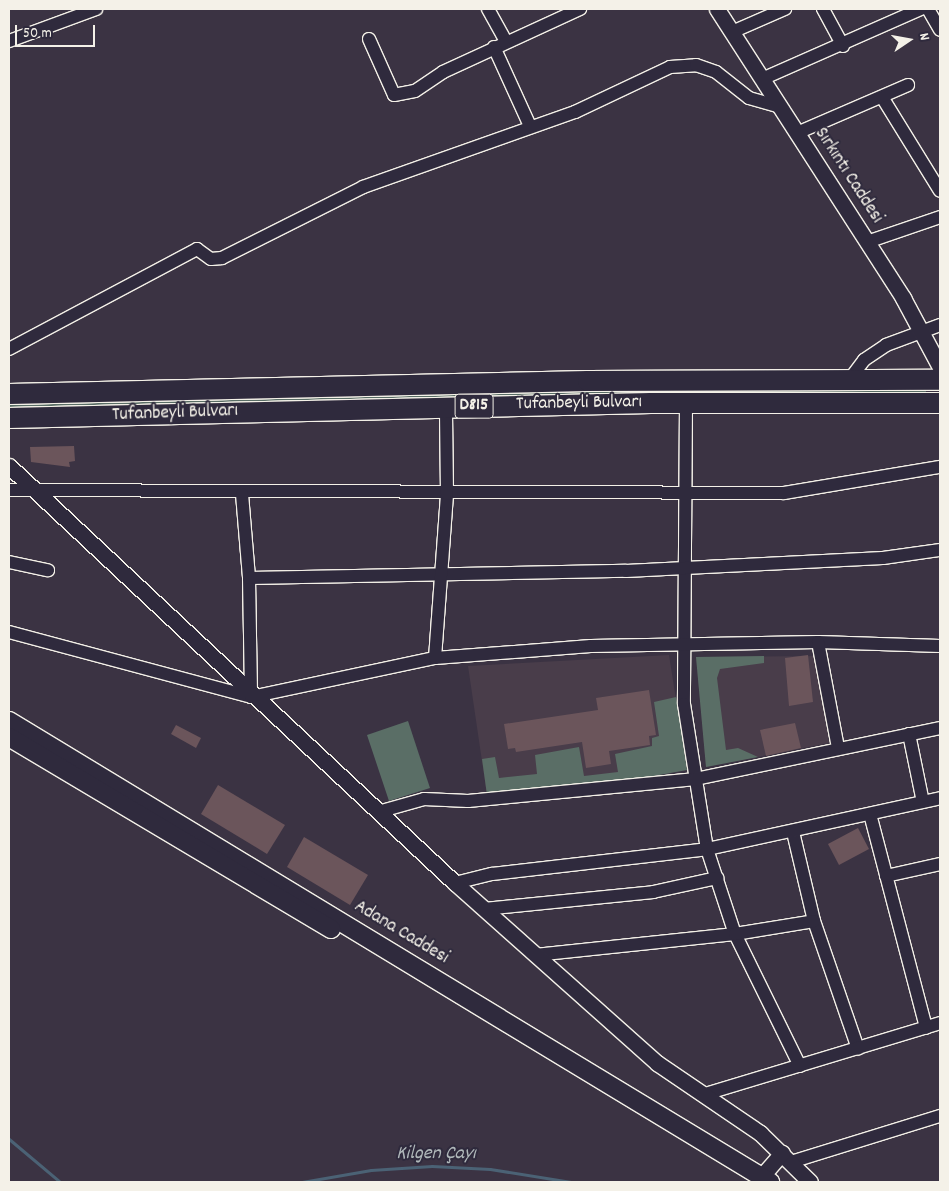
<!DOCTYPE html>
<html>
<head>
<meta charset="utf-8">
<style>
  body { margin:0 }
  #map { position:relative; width:949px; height:1191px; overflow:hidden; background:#3b3343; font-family:Dekko,sans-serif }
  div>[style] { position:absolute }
  .built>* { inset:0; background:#493d4a }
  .green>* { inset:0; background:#5a6e66 }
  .stream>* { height:3px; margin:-1.5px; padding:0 1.5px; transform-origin:1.5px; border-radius:1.5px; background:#4b6275 }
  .building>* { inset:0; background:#6b555b }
  .roads { filter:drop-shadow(1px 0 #f4f1e8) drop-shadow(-1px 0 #f4f1e8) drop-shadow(0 1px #f4f1e8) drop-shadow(0 -1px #f4f1e8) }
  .minor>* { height:12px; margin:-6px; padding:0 6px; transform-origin:6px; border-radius:6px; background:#2f2a3d }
  .tertiary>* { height:15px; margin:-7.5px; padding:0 7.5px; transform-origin:7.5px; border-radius:7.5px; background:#2f2a3d }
  .secondary>* { height:18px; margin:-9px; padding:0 9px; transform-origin:9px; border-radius:9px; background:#2f2a3d }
  .trunk>* { height:20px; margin:-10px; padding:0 10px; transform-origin:10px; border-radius:10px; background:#2f2a3d }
  span { translate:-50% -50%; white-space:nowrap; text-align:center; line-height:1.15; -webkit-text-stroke:4px #2f2a3d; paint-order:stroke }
  .shield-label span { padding:1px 4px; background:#2f2a3d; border:1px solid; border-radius:4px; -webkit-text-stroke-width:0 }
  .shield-label { font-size:18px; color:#f4f1e8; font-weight:700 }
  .street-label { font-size:19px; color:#f4f1e8 }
  .water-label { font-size:20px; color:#b0b8ba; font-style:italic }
  .frame { position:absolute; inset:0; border:10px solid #f4f1e8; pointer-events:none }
  .north { position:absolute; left:884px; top:15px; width:50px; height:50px; -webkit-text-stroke:4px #2f2a3d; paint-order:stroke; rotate:78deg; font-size:14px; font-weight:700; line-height:20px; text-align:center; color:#f4f1e8 }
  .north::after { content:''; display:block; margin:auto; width:18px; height:22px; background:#f4f1e8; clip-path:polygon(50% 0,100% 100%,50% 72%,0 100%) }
  .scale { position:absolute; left:15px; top:25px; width:80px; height:22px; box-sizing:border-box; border:2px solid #f4f1e8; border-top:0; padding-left:6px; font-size:15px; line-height:18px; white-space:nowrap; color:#f4f1e8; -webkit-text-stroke:4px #2f2a3d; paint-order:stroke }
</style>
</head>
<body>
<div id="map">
  <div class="built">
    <i style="clip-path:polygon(669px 655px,687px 770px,487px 795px,468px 666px)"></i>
    <i style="clip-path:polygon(816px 656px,829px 743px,706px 767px,696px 657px)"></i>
  </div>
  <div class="green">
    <i style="clip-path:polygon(926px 388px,926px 392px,9px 409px,9px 403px,527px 390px)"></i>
    <i style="clip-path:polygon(764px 656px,764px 663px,720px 669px,717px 678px,726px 750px,738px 748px,758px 757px,706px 767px,696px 657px)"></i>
    <i style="clip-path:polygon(676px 697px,687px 770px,621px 782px,487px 795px,482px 759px,495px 757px,499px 778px,537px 774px,535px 755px,579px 747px,584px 776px,618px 772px,615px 754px,652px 746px,652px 738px,659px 736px,654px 702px)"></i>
    <i style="clip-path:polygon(408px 721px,430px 788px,389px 801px,367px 735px)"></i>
  </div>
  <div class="stream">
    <i style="left:9px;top:1139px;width:67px;rotate:40.1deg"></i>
    <i style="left:302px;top:1182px;width:70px;rotate:-9.9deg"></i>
    <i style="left:371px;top:1170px;width:61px;rotate:-3.8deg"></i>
    <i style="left:432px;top:1166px;width:58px;rotate:3deg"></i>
    <i style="left:490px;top:1169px;width:82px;rotate:9.1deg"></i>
  </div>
  <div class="building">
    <i style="clip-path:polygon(74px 446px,75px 461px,69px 462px,70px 467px,31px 462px,30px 447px)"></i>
    <i style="clip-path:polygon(808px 655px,813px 702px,789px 706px,785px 658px)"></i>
    <i style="clip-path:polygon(649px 690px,656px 735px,649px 736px,650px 745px,609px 751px,611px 764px,586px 768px,582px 742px,516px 752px,515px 748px,508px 749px,504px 724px,598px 710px,596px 698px)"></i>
    <i style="clip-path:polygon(795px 723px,801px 748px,766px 756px,760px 730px)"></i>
    <i style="clip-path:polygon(176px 725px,201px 738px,196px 748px,171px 734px)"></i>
    <i style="clip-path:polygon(218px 785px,285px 825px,267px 854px,201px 814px)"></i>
    <i style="clip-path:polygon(858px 828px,869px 849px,839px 865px,828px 844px)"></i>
    <i style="clip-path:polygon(304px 837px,368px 875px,350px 905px,287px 867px)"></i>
  </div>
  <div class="roads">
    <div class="minor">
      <i style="left:488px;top:9px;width:37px;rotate:61deg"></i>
      <i style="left:823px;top:9px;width:42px;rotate:61.6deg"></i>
      <i style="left:928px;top:9px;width:24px;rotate:60deg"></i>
      <i style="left:732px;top:32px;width:58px;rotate:-23.5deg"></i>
      <i style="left:369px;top:39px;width:61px;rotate:65.9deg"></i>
      <i style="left:394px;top:95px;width:21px;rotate:-11deg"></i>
      <i style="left:415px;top:91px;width:34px;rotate:-34deg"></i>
      <i style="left:443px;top:72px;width:151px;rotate:-24.7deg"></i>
      <i style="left:9px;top:41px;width:93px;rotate:-20.2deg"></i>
      <i style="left:494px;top:47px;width:87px;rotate:65.5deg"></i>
      <i style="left:762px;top:79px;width:174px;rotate:-23.8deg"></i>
      <i style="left:882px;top:97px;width:110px;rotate:58.3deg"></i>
      <i style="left:797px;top:133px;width:121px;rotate:-23.4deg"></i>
      <i style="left:867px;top:242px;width:77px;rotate:-18.9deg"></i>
      <i style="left:9px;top:349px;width:213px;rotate:-28deg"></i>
      <i style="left:197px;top:249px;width:17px;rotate:36deg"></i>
      <i style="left:211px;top:259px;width:11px;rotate:-5deg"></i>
      <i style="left:222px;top:258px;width:158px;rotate:-26.7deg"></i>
      <i style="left:363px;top:187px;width:225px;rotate:-19.5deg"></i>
      <i style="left:575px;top:112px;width:105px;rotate:-25.3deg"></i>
      <i style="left:670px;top:67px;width:26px;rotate:-4deg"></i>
      <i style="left:696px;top:65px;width:21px;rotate:19deg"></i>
      <i style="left:716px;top:72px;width:42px;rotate:38.2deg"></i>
      <i style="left:749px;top:98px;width:32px;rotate:16deg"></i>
      <i style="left:849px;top:380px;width:25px;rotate:-53deg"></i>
      <i style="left:864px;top:360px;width:27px;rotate:-34deg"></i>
      <i style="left:886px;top:345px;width:58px;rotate:-20.3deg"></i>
      <i style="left:686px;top:403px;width:301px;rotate:90.4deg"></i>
      <i style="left:684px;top:704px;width:147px;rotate:81deg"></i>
      <i style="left:707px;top:849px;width:89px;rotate:71.8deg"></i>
      <i style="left:735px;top:934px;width:147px;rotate:63.8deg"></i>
      <i style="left:9px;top:490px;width:775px;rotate:0.22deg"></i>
      <i style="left:784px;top:493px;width:158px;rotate:-9.5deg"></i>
      <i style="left:242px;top:494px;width:84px;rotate:85.2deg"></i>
      <i style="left:249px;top:578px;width:119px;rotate:89deg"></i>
      <i style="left:9px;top:562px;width:40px;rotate:12deg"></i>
      <i style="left:249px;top:578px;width:377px;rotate:-1.1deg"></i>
      <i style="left:626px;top:571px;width:257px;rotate:-2.9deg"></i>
      <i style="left:883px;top:558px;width:58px;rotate:-8deg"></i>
      <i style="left:9px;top:632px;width:251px;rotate:15deg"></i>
      <i style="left:251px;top:697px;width:188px;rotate:-12deg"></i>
      <i style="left:435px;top:658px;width:156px;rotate:-4.4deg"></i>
      <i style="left:591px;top:646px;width:227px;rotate:-1deg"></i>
      <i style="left:818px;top:642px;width:122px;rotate:1.9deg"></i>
      <i style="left:818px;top:642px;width:108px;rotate:79.3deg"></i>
      <i style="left:435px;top:658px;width:164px;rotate:-85.8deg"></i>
      <i style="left:447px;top:494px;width:87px;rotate:-90.7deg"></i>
      <i style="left:909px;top:734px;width:69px;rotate:78.4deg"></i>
      <i style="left:378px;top:812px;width:48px;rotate:-15.8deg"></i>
      <i style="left:424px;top:799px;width:44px;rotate:2.6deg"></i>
      <i style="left:468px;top:801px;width:229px;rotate:-5.5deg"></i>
      <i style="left:696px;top:779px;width:249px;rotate:-11.8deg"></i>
      <i style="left:870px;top:814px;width:221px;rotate:75.3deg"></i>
      <i style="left:793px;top:832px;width:91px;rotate:76.7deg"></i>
      <i style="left:814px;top:921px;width:135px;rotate:71deg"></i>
      <i style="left:886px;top:876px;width:55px;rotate:-12.5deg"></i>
      <i style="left:455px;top:883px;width:38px;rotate:-14deg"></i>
      <i style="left:492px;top:874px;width:216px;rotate:-6.6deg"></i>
      <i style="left:707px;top:849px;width:239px;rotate:-12.3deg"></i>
      <i style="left:484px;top:909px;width:170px;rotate:-5.7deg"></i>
      <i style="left:653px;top:892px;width:66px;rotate:-12.3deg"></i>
      <i style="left:535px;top:955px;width:201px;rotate:-6deg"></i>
      <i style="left:735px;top:934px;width:80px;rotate:-9.3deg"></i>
      <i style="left:702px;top:1095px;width:249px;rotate:-16.8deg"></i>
      <i style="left:791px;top:1162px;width:156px;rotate:-17.2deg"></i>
    </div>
    <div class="tertiary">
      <i style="left:717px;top:9px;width:344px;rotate:57.2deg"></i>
      <i style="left:903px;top:298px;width:78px;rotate:61.8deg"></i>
      <i style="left:9px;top:466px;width:611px;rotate:43.08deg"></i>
      <i style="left:455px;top:883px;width:271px;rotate:41.7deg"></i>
      <i style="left:657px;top:1063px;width:125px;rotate:34.2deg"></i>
      <i style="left:760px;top:1133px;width:70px;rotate:44.4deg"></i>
      <i style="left:761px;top:1177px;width:32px;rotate:-49deg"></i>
    </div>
    <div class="secondary">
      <i style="left:9px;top:721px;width:890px;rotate:31.21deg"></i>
      <i style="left:9px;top:737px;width:375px;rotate:30.8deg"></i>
    </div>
    <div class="trunk">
      <i style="left:9px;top:394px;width:579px;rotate:-1.29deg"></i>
      <i style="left:588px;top:381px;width:352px;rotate:-0.2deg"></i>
      <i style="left:9px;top:418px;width:642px;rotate:-1.34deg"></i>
      <i style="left:651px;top:403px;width:289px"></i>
    </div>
  </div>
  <div class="shield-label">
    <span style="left:474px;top:406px">D815</span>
  </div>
  <div class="street-label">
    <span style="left:848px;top:176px;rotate:57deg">Sırkıntı Caddesi</span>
    <span style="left:579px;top:404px;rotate:-1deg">Tufanbeyli Bulvarı</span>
    <span style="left:175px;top:414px;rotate:-2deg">Tufanbeyli Bulvarı</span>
    <span style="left:401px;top:933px;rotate:31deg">Adana Caddesi</span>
  </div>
  <div class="water-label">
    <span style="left:436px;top:1154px">Kilgen Çayı</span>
  </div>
  <div class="frame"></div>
  <div class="north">N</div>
  <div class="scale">50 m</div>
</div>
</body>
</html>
